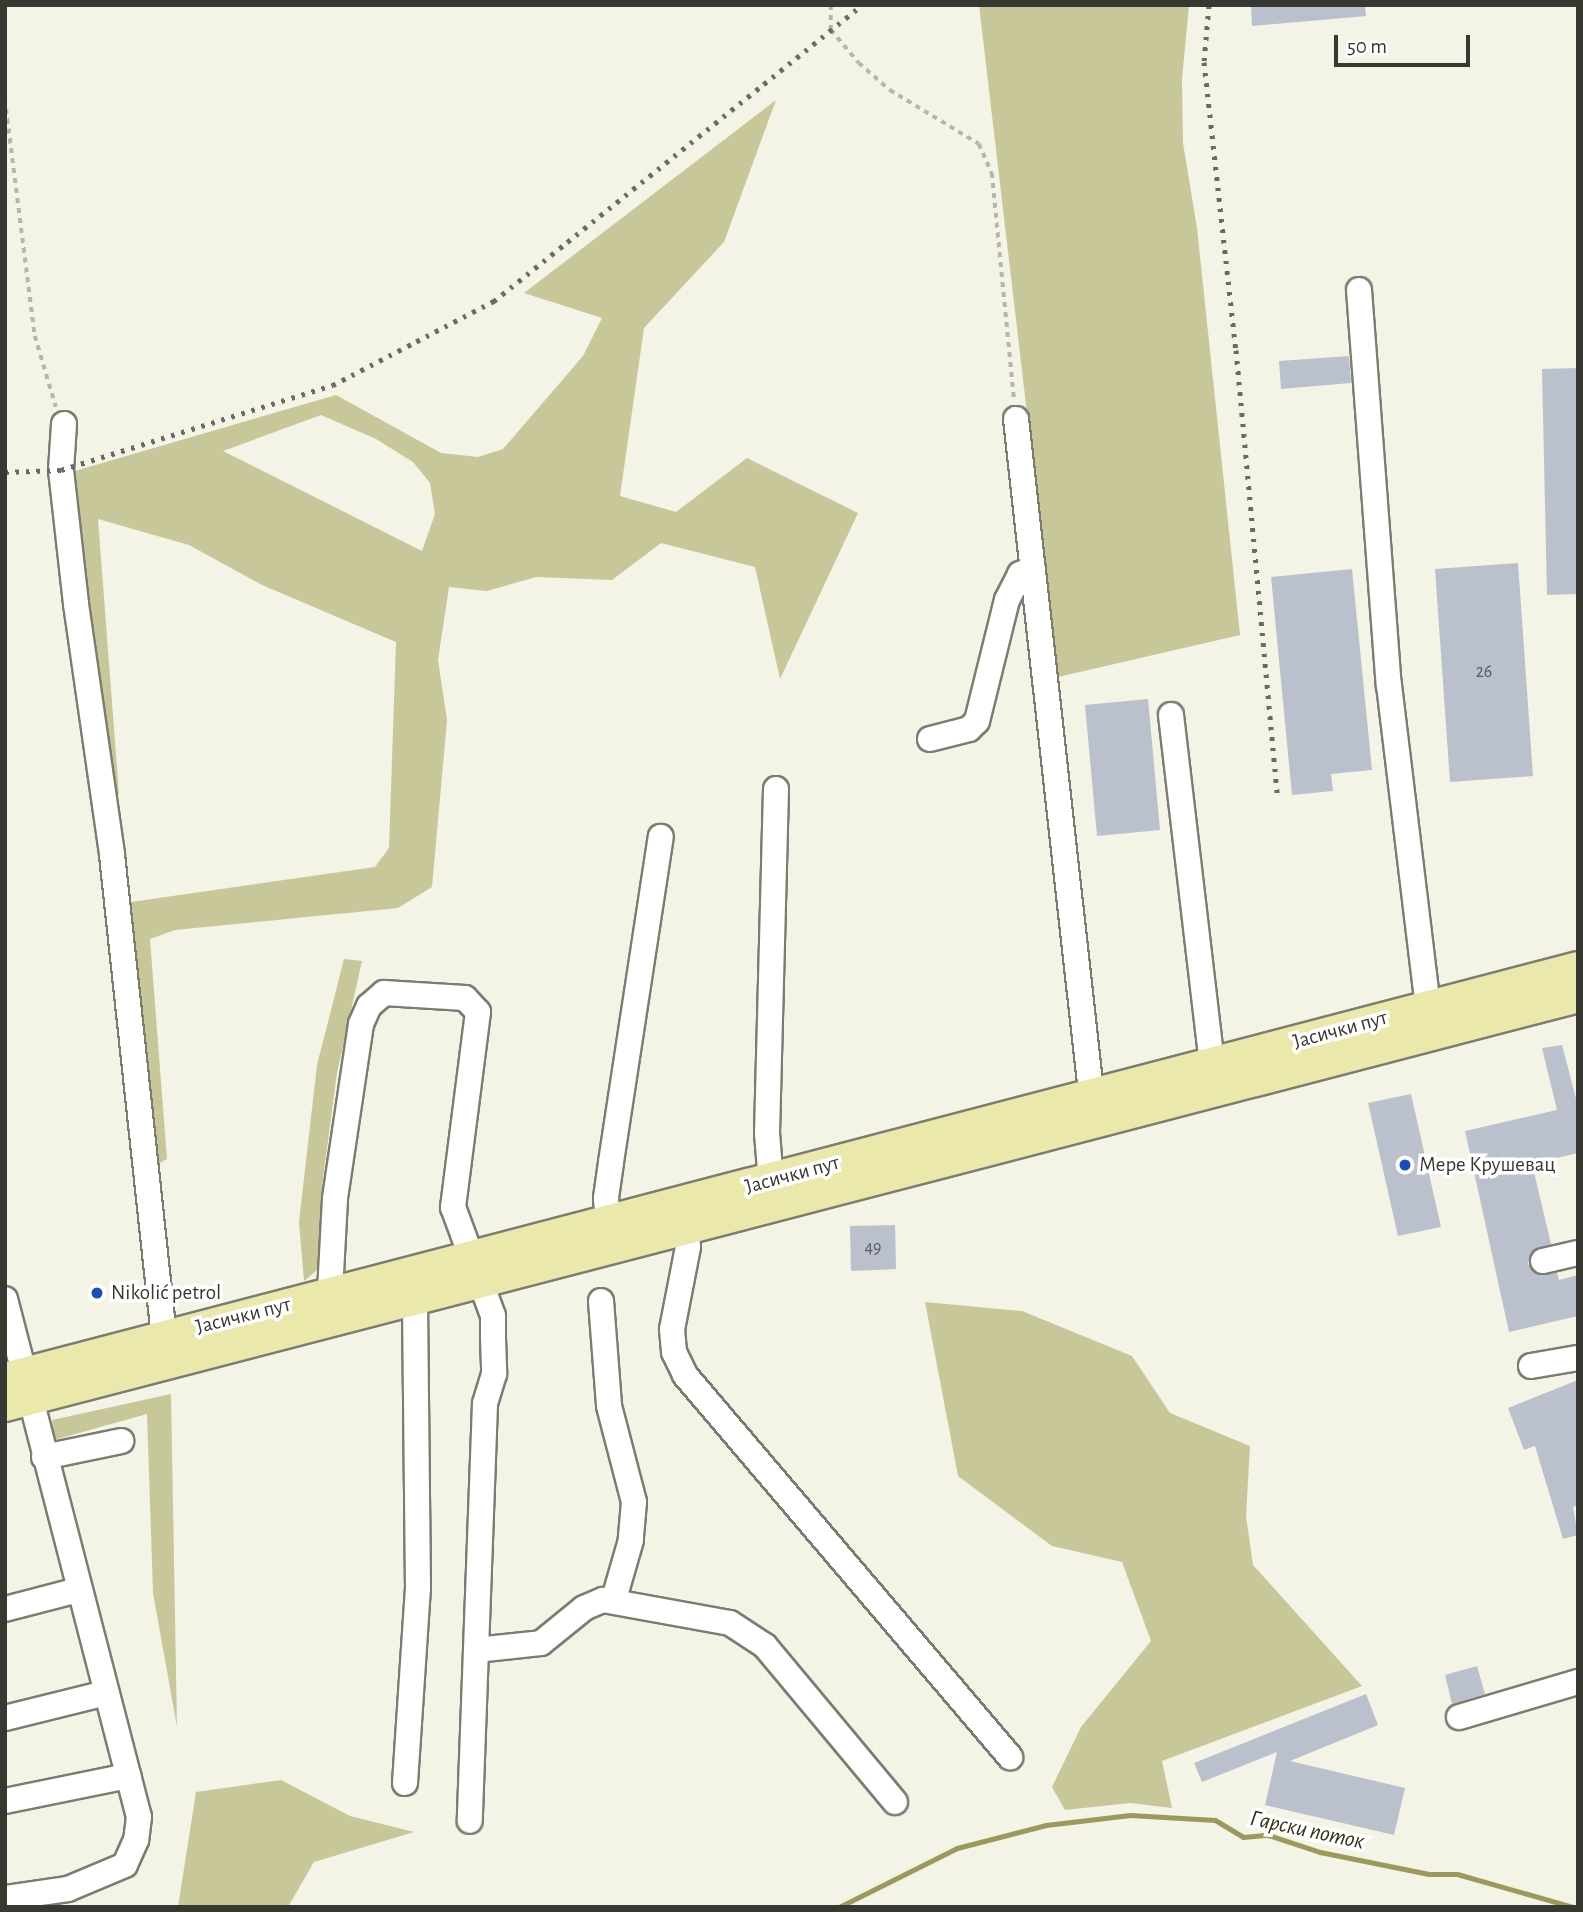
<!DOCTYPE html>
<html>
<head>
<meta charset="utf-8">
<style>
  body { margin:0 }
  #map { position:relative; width:1583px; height:1912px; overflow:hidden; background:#f3f3e6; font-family:"Alegreya Sans",sans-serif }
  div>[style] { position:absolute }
  .green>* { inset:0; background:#c8c79a }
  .stream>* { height:5px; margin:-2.5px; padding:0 2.5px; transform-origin:2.5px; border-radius:2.5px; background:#9c995a }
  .building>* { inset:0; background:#bbc1cc }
  .path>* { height:3.5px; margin-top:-1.75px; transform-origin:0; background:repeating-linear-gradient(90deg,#b6b6ac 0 5px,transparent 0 10px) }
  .roads { filter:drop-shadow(2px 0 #7c7c71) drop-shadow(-2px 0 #7c7c71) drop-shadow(0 2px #7c7c71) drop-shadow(0 -2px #7c7c71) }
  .minor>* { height:24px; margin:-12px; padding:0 12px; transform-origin:12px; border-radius:12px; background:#fff }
  .major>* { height:32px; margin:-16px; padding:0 16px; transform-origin:16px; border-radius:16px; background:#ebe8ab }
  .rail>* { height:5px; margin-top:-2.5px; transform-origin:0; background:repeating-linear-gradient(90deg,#6a6a63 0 3.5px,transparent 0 10.5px) }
  .dots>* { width:19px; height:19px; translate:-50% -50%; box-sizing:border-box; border:4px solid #fff; border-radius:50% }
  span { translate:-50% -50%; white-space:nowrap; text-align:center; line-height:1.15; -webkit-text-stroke:7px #fff; paint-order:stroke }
  .number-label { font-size:18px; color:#595a59 }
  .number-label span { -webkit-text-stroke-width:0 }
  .street-label { font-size:21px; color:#383833 }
  .poi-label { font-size:21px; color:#383833 }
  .left { translate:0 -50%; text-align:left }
  .water-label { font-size:23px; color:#323013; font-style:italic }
  .frame { position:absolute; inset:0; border:7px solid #383833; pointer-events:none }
  .scale { position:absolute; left:1334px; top:35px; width:136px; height:32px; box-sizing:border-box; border:4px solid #383833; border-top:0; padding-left:9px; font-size:21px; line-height:24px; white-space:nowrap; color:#383833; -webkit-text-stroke:5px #fff; paint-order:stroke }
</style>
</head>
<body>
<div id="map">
  <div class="green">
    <i style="clip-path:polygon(979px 5px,1189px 5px,1182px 79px,1183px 143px,1197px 228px,1240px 635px,1058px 677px)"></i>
    <i style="clip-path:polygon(evenodd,776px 100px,724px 242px,644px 328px,620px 496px,676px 512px,747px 458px,858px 513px,780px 679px,755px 567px,661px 543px,612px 580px,536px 577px,487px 591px,449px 587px,438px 660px,447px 720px,432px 887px,398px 908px,175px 930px,150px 939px,167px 1159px,152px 1167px,124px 903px,375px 867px,389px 848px,396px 642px,262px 585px,189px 545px,98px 519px,119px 794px,109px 800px,68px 473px,336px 395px,441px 453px,478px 457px,503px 449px,583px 356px,602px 318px,524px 293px,776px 100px,321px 415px,376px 439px,413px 462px,430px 483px,435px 514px,422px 551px,223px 451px,321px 415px)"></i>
    <i style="clip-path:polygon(344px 959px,362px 961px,337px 1073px,322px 1186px,320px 1268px,304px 1281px,299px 1222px,317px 1065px)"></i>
    <i style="clip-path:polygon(925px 1302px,1022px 1311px,1132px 1356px,1170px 1413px,1250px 1446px,1246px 1516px,1253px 1565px,1362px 1686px,1162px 1761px,1172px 1808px,1130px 1803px,1065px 1810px,1052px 1787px,1081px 1727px,1151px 1641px,1122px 1562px,1052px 1546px,958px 1476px)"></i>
    <i style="clip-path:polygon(171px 1394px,177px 1727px,153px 1593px,147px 1414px,54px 1440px,52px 1420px)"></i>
    <i style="clip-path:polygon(281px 1780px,350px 1816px,414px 1832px,314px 1862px,288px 1907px,178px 1907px,196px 1792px)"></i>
  </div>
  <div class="stream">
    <i style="left:839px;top:1907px;width:132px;rotate:-26.6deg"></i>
    <i style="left:957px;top:1848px;width:92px;rotate:-14.5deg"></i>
    <i style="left:1046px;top:1825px;width:85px;rotate:-6.8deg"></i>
    <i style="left:1130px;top:1815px;width:85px;rotate:3.4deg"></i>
    <i style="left:1215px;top:1820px;width:33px;rotate:31deg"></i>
    <i style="left:1243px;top:1837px;width:25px;rotate:-5deg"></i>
    <i style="left:1268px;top:1835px;width:55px;rotate:18.1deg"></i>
    <i style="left:1320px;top:1852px;width:111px;rotate:11.4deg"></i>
    <i style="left:1429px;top:1874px;width:28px"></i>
    <i style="left:1457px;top:1874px;width:121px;rotate:15.9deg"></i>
  </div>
  <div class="building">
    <i style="clip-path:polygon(1251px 5px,1365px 5px,1366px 16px,1252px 26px)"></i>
    <i style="clip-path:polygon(1349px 356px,1351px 383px,1281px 389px,1279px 361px)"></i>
    <i style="clip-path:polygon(1578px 368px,1578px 594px,1547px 595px,1542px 369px)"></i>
    <i style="clip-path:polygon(1518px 563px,1533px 776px,1450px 782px,1435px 569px)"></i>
    <i style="clip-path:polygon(1352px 569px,1372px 770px,1331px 774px,1333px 791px,1292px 795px,1271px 577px)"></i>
    <i style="clip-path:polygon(1148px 699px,1160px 830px,1097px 836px,1085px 705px)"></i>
    <i style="clip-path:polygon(1562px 1045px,1578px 1106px,1578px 1153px,1532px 1164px,1551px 1244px,1533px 1250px,1528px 1264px,1539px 1275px,1557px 1273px,1559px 1280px,1578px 1275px,1578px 1316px,1509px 1332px,1465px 1131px,1557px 1110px,1542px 1048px)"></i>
    <i style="clip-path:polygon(1411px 1094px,1441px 1227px,1398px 1236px,1368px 1103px)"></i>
    <i style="clip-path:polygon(895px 1225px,896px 1269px,851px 1271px,850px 1226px)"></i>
    <i style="clip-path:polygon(1578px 1380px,1578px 1505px,1573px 1507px,1578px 1535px,1563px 1539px,1535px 1446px,1524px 1450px,1508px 1408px)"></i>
    <i style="clip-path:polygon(1477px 1666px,1485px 1694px,1452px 1704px,1445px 1675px)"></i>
    <i style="clip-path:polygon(1366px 1694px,1378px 1725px,1290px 1761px,1405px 1788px,1394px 1835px,1265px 1805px,1277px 1752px,1202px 1782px,1194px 1763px)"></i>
  </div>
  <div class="path">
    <i style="left:831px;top:5px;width:25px;rotate:90deg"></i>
    <i style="left:831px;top:30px;width:43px;rotate:49.7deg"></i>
    <i style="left:859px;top:63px;width:41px;rotate:41.1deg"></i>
    <i style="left:890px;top:90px;width:104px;rotate:31.2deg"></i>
    <i style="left:979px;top:144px;width:32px;rotate:66deg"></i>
    <i style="left:992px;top:173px;width:227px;rotate:84.4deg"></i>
    <i style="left:5px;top:99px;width:239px;rotate:82.8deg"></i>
    <i style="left:35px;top:336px;width:74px;rotate:73.5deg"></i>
  </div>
  <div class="roads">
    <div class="minor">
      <i style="left:1359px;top:290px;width:396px;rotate:85.7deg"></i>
      <i style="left:1389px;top:685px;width:341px;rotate:83.1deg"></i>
      <i style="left:1016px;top:419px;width:695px;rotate:83.64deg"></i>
      <i style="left:64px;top:424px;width:46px;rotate:93.7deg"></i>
      <i style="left:61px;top:470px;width:135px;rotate:83.6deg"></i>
      <i style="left:76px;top:604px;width:254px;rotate:81.8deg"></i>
      <i style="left:112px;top:855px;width:503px;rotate:83.84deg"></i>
      <i style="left:1171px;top:715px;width:367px;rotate:83.3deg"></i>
      <i style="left:930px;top:739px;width:40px;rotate:-14.4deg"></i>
      <i style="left:969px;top:729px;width:11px;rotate:-45deg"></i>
      <i style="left:977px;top:721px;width:125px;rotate:-76.1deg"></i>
      <i style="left:1007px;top:600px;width:29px;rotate:-63deg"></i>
      <i style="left:1020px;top:574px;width:14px;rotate:-21deg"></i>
      <i style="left:772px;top:1194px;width:61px;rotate:-94.7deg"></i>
      <i style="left:767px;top:1133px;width:344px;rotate:-88.5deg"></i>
      <i style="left:685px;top:1213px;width:34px;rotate:85deg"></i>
      <i style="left:688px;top:1247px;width:84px;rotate:101deg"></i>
      <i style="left:672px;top:1329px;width:23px;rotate:85deg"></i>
      <i style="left:674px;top:1352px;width:25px;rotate:64deg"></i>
      <i style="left:685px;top:1375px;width:502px;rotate:49.61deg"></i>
      <i style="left:609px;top:1238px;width:40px;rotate:-94.3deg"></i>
      <i style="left:606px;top:1198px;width:36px;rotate:-82deg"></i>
      <i style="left:611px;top:1162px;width:329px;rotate:-81.3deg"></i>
      <i style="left:1543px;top:1261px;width:36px;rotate:-13deg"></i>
      <i style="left:5px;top:1299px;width:535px;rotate:75.5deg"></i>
      <i style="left:139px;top:1817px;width:23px;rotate:97deg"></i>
      <i style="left:136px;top:1840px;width:27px;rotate:114deg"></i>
      <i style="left:125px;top:1865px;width:62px;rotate:157.2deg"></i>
      <i style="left:68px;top:1889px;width:64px;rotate:171.9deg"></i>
      <i style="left:601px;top:1301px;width:105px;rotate:85.6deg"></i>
      <i style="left:609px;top:1406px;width:99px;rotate:75.4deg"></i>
      <i style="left:634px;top:1502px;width:38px;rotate:95deg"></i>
      <i style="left:631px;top:1540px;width:61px;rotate:106.1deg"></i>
      <i style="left:329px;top:1310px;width:112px;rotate:-86.9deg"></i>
      <i style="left:335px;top:1198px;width:176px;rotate:-81.5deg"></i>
      <i style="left:361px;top:1024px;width:20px;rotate:-66deg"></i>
      <i style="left:369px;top:1006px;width:20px;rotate:-41deg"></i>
      <i style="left:384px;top:993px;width:81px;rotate:3.5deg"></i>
      <i style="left:465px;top:998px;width:19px;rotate:47deg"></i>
      <i style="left:478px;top:1012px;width:197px;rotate:97.3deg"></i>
      <i style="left:453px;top:1207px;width:116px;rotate:69.8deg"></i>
      <i style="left:493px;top:1316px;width:22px;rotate:90deg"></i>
      <i style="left:493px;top:1338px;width:36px;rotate:88deg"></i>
      <i style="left:494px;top:1374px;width:31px;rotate:107deg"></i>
      <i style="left:485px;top:1404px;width:417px;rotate:92.1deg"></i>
      <i style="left:1531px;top:1366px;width:48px;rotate:-9.7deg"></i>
      <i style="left:44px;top:1457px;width:79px;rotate:-11.7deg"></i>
      <i style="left:5px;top:1609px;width:75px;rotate:-14.6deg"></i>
      <i style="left:476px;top:1650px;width:65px;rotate:-6.1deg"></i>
      <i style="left:541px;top:1643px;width:55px;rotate:-39.1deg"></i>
      <i style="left:584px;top:1608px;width:21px;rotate:-23deg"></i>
      <i style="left:603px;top:1600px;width:129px;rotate:10.3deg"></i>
      <i style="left:730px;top:1623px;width:42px;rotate:33.3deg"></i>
      <i style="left:765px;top:1646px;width:203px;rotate:50.2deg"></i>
      <i style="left:1459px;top:1717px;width:124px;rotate:-16.4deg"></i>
      <i style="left:5px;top:1718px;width:104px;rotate:-13.9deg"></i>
      <i style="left:405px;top:1783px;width:194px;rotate:-86.2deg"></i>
      <i style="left:418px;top:1589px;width:290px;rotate:-90.6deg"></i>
      <i style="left:5px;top:1801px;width:126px;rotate:-11.5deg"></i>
    </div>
    <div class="major">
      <i style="left:5px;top:1379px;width:1626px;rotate:-14.64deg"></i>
      <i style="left:5px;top:1405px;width:1625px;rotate:-14.57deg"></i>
    </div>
  </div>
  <div class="rail">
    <i style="left:1209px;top:5px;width:57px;rotate:95deg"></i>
    <i style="left:1204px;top:62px;width:290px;rotate:83.7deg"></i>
    <i style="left:1236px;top:350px;width:446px;rotate:84.7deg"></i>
    <i style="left:5px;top:472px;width:56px;rotate:-2deg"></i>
    <i style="left:61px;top:470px;width:285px;rotate:-17.4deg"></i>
    <i style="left:333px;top:385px;width:182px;rotate:-27.6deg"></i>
    <i style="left:494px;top:301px;width:472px;rotate:-38.8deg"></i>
  </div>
  <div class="dots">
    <i style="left:1405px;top:1165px;background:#1b4ebb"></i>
    <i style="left:97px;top:1293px;background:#1b4ebb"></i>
  </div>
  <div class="number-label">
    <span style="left:1484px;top:672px">26</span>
    <span style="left:873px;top:1248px">49</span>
  </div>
  <div class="street-label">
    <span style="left:1340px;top:1030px;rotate:-15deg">Јасички пут</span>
    <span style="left:792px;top:1175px;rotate:-15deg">Јасички пут</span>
    <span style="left:243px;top:1316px;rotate:-14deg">Јасички пут</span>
  </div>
  <div class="poi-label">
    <span class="left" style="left:1419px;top:1165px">Мере Крушевац</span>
    <span class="left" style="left:111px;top:1293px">Nikolić petrol</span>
  </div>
  <div class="water-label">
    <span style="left:1307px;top:1831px;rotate:12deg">Гарски поток</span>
  </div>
  <div class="frame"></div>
  <div class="scale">50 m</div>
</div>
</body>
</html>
